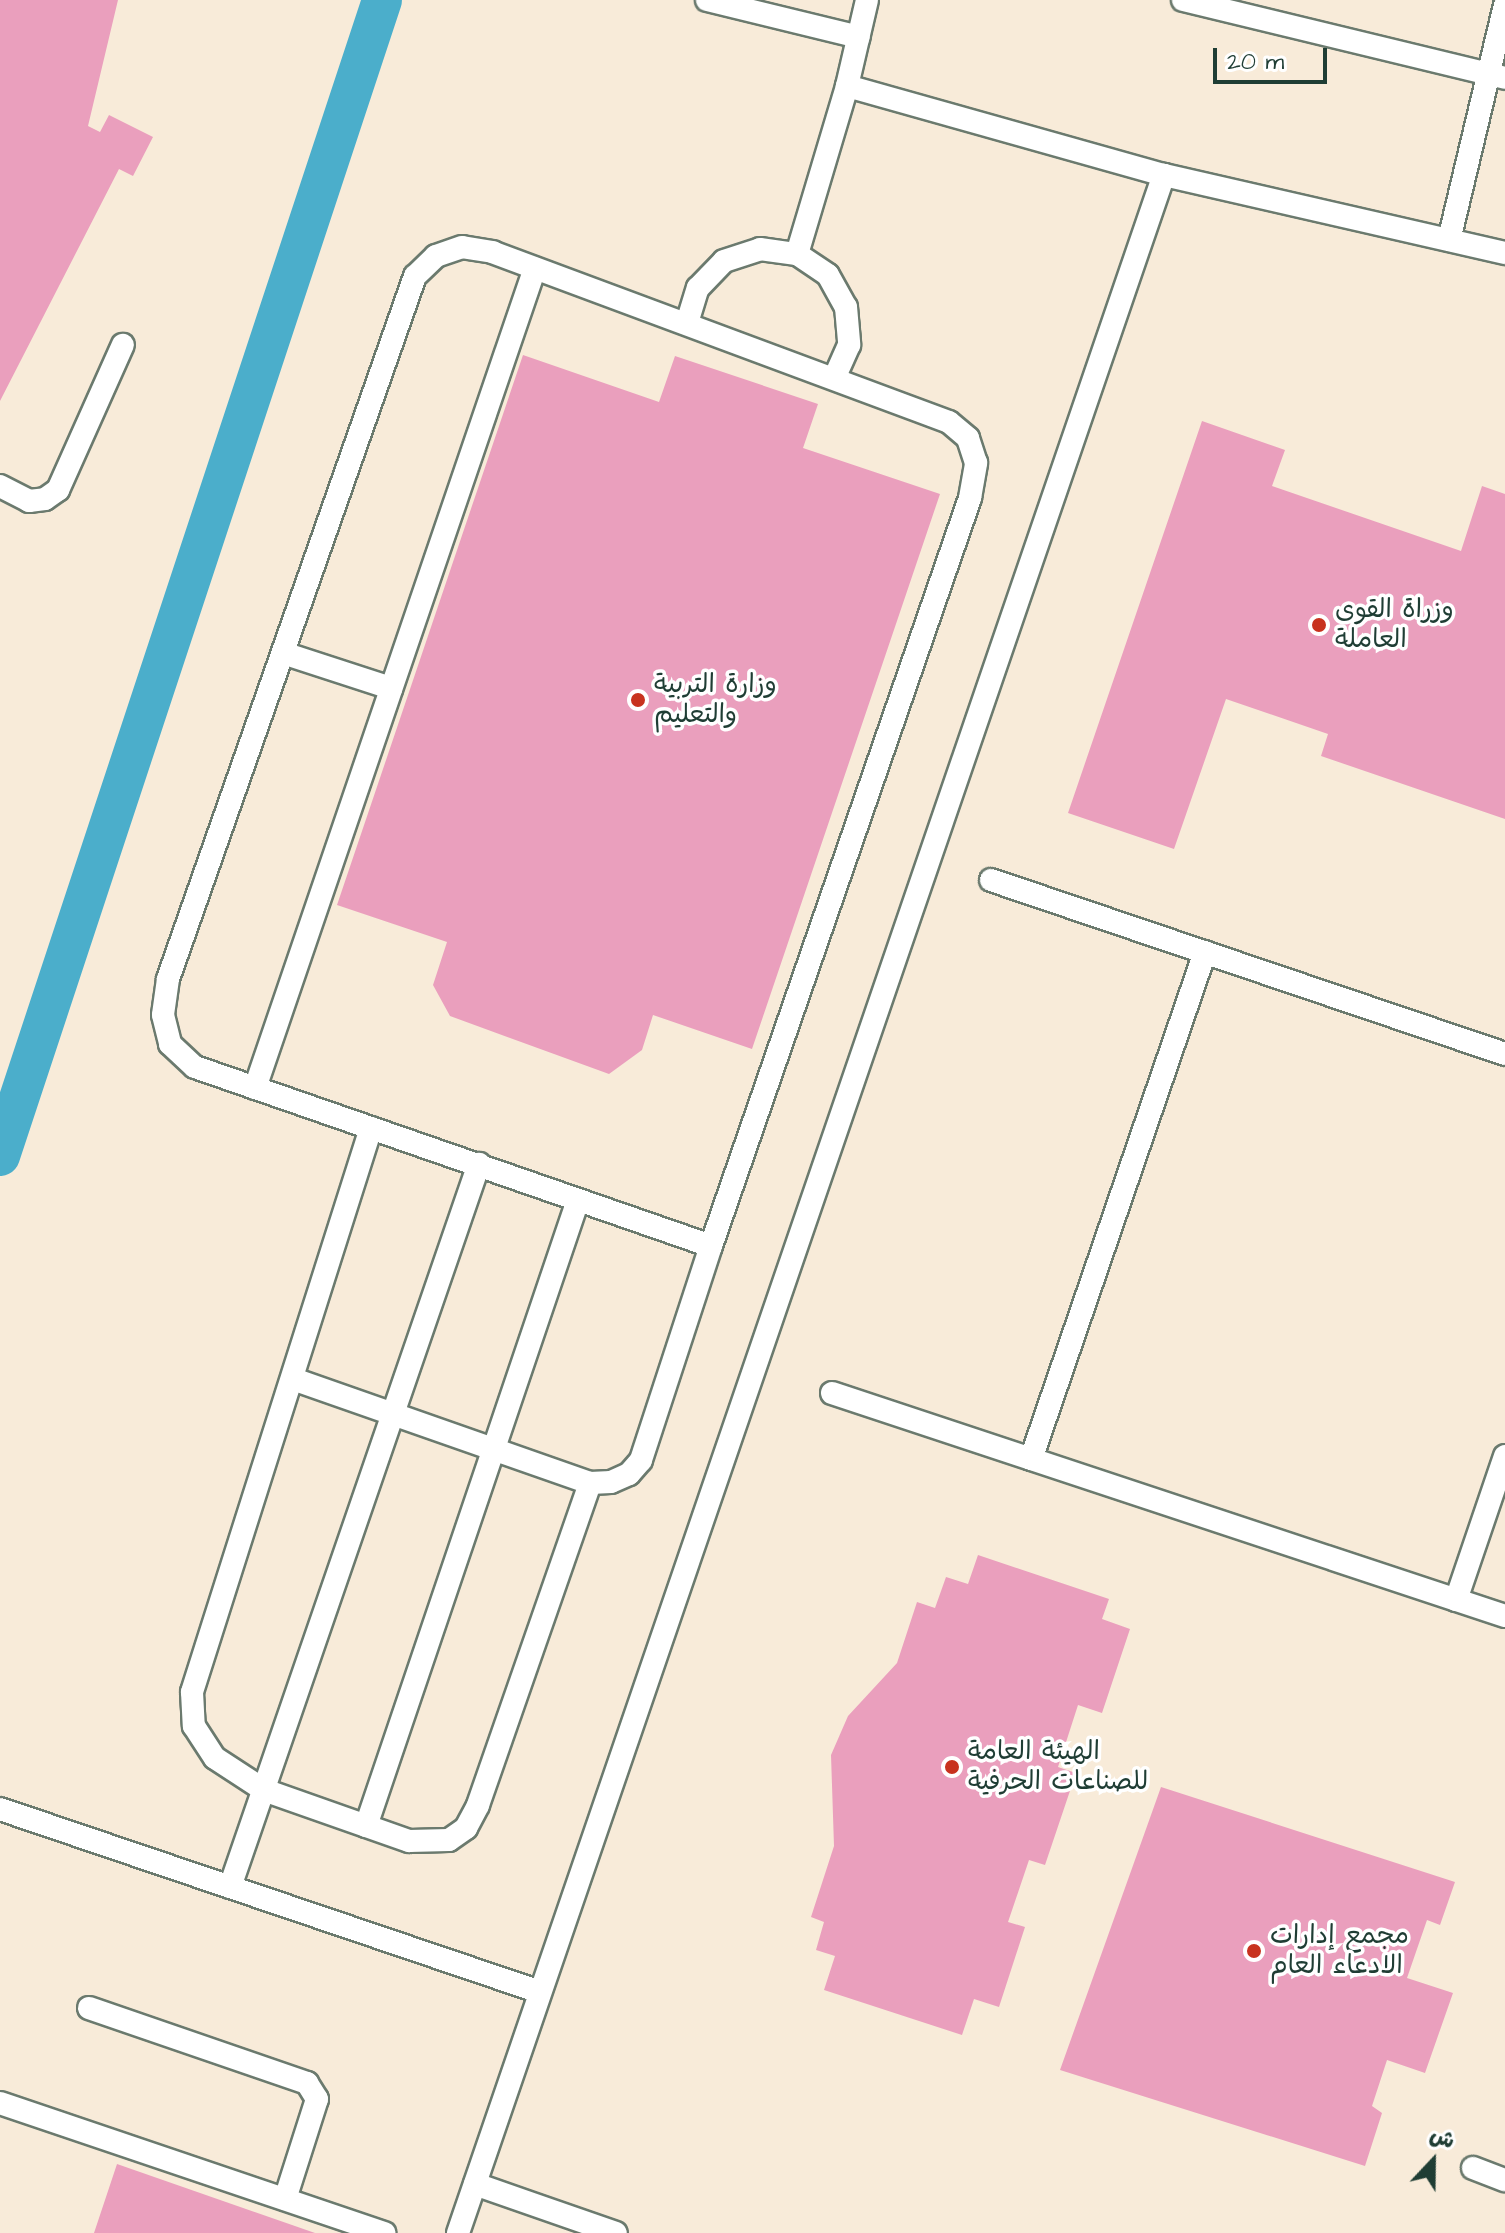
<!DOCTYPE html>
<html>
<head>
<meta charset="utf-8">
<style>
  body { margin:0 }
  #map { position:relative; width:1505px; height:2233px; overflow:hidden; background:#f8ebd9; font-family:"Architects Daughter","Playpen Sans Arabic",sans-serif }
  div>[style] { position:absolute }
  .canal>* { height:40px; margin:-20px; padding:0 20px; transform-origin:20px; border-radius:20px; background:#4baecb }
  .building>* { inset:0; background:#ea9fbd }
  .roads { filter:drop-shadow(2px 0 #6b7a6e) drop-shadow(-2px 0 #6b7a6e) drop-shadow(0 2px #6b7a6e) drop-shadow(0 -2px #6b7a6e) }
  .lane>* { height:22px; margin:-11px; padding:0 11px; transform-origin:11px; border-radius:11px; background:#fff }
  .dots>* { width:22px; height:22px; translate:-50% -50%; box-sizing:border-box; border:4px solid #fff; border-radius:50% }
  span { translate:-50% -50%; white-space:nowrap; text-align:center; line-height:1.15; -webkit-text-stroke:7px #fff; paint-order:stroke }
  .poi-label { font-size:26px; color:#1f3d34 }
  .left { translate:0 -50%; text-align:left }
  .north { position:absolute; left:1393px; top:2121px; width:80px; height:80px; -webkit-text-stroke:6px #fff; paint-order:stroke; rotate:22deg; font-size:22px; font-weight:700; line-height:32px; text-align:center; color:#1f3d34 }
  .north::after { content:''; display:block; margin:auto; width:28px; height:36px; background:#1f3d34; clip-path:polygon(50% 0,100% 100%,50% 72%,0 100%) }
  .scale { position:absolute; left:1213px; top:48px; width:114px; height:36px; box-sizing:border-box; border:4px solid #1f3d34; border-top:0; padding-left:10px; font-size:24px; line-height:28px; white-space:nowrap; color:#1f3d34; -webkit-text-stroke:6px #fff; paint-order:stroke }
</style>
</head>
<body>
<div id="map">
  <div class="canal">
    <i style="left:0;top:1156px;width:1217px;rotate:-71.71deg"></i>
  </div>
  <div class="building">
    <i style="clip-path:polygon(0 0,118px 0,88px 126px,100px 132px,109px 115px,153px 137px,133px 176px,119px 169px,0 401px)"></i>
    <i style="clip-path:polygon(523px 355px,659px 402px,675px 356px,818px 404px,803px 448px,940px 494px,752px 1049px,653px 1015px,642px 1050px,609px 1074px,450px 1016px,433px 985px,447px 942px,337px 905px)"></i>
    <i style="clip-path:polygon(1202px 421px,1285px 450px,1272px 486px,1461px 551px,1482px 486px,1505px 494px,1505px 819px,1321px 756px,1328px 734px,1226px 699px,1174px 849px,1068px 813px)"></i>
    <i style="clip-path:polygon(978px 1555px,1109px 1599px,1102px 1619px,1130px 1629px,1102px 1713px,1078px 1705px,1058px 1767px,1076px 1773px,1045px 1865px,1029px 1860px,1008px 1922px,1025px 1927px,999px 2007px,974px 1999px,962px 2035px,824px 1990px,835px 1956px,816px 1950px,824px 1922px,811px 1917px,834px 1846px,831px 1755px,848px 1716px,897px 1663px,917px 1602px,935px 1608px,946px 1577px,968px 1584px)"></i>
    <i style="clip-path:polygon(1161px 1787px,1455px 1882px,1440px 1925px,1427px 1920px,1407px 1978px,1453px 1993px,1425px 2073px,1387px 2060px,1372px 2106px,1382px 2113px,1365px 2166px,1060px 2070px)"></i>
    <i style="clip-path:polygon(117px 2164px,315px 2233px,94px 2233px)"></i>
  </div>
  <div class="roads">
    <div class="lane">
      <i style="left:707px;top:0;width:156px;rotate:13.7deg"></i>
      <i style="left:1183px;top:0;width:331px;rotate:13.6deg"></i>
      <i style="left:847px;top:86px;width:329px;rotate:15.7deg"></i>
      <i style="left:1164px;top:175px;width:350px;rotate:12.9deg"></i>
      <i style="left:1449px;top:240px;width:242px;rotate:-76.6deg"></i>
      <i style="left:797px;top:254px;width:175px;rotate:-73.4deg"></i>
      <i style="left:847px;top:86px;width:88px;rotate:-76.9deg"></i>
      <i style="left:687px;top:323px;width:37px;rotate:-73deg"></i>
      <i style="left:698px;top:288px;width:37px;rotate:-46deg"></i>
      <i style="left:724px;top:261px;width:38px;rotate:-18deg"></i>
      <i style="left:760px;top:249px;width:37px;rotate:8deg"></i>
      <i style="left:797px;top:254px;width:37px;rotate:34deg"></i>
      <i style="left:828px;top:275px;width:37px;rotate:61deg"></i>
      <i style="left:846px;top:307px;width:38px;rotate:85deg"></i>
      <i style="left:849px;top:345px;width:36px;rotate:114deg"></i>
      <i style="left:0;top:486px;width:33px;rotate:27deg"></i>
      <i style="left:29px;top:501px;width:16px;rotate:-7deg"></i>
      <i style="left:45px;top:499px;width:16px;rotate:-35deg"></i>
      <i style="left:58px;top:490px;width:159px;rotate:-65.9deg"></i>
      <i style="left:283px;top:653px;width:114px;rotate:18deg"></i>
      <i style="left:991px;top:880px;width:543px;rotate:18.7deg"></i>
      <i style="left:255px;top:1088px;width:866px;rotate:-71.15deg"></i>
      <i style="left:371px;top:1128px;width:592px;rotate:107.61deg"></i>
      <i style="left:192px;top:1692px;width:34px;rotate:87deg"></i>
      <i style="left:194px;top:1726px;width:38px;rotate:57deg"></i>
      <i style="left:215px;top:1758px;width:59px;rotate:33.1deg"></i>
      <i style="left:264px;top:1790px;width:154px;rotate:19.4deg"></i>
      <i style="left:409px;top:1841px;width:40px;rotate:-1.4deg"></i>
      <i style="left:449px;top:1840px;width:21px;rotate:-35deg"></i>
      <i style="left:466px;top:1828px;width:26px;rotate:-62deg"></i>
      <i style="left:478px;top:1805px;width:341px;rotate:-70.8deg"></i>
      <i style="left:293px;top:1379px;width:315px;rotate:19.3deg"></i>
      <i style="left:590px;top:1483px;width:21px;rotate:-3deg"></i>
      <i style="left:611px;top:1482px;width:20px;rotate:-24deg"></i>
      <i style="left:629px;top:1474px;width:18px;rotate:-49deg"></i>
      <i style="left:641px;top:1460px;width:225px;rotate:-71.9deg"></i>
      <i style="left:711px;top:1246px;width:792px;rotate:-70.9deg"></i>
      <i style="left:970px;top:498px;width:36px;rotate:-80deg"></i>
      <i style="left:976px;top:463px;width:26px;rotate:-108deg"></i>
      <i style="left:968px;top:438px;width:25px;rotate:-140deg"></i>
      <i style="left:949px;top:422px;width:487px;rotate:-159.6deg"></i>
      <i style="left:493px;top:252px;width:31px;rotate:-171deg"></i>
      <i style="left:462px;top:247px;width:28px;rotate:161deg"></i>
      <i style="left:436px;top:256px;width:29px;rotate:136deg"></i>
      <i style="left:415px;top:276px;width:745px;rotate:109.36deg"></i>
      <i style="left:168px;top:979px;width:36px;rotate:98deg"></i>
      <i style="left:163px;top:1015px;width:30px;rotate:76deg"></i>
      <i style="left:170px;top:1044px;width:34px;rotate:43deg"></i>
      <i style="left:195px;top:1067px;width:546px;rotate:19.13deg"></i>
      <i style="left:832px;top:1393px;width:709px;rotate:18.33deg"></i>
      <i style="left:1031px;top:1459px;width:536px;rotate:-71.06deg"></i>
      <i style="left:1456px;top:1600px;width:152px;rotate:-71.2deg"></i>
      <i style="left:0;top:1809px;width:570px;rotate:18.72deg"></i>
      <i style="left:366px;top:1826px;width:658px;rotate:-71.29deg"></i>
      <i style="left:230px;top:1887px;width:765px;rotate:-71deg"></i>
      <i style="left:89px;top:2008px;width:231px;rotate:19deg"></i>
      <i style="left:307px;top:2083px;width:19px;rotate:58deg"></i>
      <i style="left:317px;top:2099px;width:105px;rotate:107.7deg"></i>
      <i style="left:0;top:2103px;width:406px;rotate:18.7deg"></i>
      <i style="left:1473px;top:2168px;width:34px;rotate:21deg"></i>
      <i style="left:475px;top:2184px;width:149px;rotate:19.2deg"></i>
      <i style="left:458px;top:2233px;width:2176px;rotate:-71.07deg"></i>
    </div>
  </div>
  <div class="dots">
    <i style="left:1319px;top:625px;background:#c8321e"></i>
    <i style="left:638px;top:700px;background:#c8321e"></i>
    <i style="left:952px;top:1767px;background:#c8321e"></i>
    <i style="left:1254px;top:1951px;background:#c8321e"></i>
  </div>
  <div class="poi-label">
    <span class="left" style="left:1335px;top:625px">وزراة القوى<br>العاملة</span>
    <span class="left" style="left:654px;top:700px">وزارة التربية<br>والتعليم</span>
    <span class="left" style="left:968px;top:1767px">الهيئة العامة<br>للصناعات الحرفية</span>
    <span class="left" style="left:1270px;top:1951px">مجمع إدارات<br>الادعاء العام</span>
  </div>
  <div class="north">ش</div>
  <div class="scale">20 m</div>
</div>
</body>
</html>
